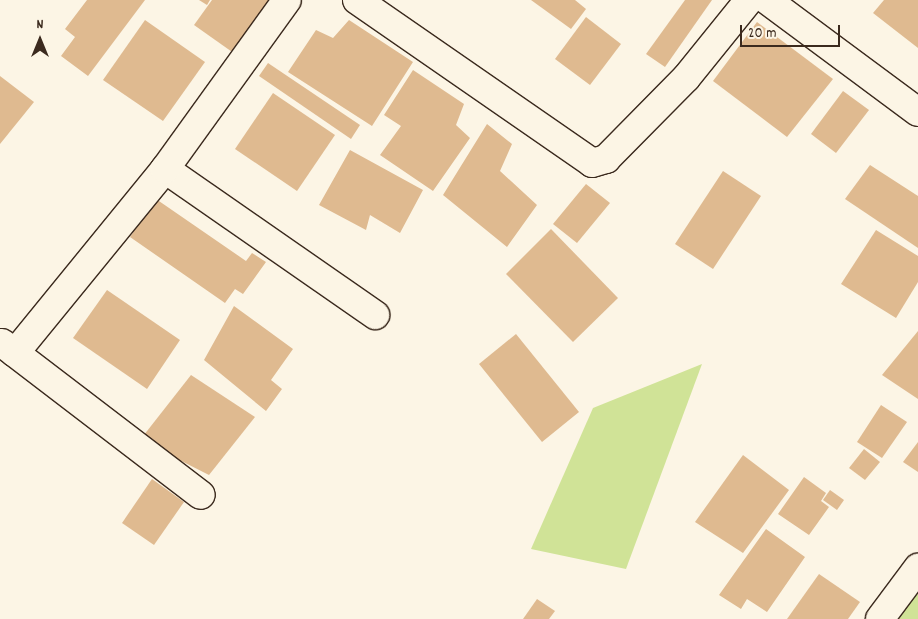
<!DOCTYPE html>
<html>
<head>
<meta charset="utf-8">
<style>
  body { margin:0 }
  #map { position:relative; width:918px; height:619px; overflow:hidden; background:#fcf5e5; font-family:Dekko,sans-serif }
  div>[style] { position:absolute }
  .green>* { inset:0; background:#d0e397 }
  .building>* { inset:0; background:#dfba90 }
  .roads { filter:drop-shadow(1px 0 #3b2a1e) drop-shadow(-1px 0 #3b2a1e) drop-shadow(0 1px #3b2a1e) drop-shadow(0 -1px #3b2a1e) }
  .minor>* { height:28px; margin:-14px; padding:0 14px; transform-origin:14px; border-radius:14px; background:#fcf5e5 }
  span { translate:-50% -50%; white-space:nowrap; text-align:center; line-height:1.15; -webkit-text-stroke:5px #fcf5e5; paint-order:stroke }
  .north { position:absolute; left:15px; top:15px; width:50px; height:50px; -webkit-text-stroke:4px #fcf5e5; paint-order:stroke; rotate:0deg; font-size:14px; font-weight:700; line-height:20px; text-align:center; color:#3b2a1e }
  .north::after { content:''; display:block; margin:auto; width:18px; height:22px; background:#3b2a1e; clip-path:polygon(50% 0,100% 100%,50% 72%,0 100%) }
  .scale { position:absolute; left:740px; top:25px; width:100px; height:22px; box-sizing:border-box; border:2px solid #3b2a1e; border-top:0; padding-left:6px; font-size:15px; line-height:18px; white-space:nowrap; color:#3b2a1e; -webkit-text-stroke:4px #fcf5e5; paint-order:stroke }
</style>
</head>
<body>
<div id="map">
  <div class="green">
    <i style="clip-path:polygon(702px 364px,626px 569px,531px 549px,593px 408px)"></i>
    <i style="clip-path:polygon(918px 581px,918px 619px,890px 619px)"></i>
  </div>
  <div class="building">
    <i style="clip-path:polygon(87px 0,145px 0,88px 76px,61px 56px,75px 37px,65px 29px)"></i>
    <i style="clip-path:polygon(199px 0,210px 0,207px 5px)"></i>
    <i style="clip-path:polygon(212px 0,274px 0,235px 54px,194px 25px)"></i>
    <i style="clip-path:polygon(531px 0,575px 0,586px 9px,571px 29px)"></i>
    <i style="clip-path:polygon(685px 0,712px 0,665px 67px,646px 54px)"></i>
    <i style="clip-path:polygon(884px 0,918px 0,918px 48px,873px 13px)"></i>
    <i style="clip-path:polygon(586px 17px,621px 44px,590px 85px,555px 59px)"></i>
    <i style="clip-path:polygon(145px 20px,205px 62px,163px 121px,103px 80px)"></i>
    <i style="clip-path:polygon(349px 20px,413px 62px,372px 126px,288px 72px,316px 30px,333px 38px)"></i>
    <i style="clip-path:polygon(757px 22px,833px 79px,787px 137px,713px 81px)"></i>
    <i style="clip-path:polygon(268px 63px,360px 125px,351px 139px,259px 76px)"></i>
    <i style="clip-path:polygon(413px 70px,464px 104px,456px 125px,470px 138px,433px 191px,380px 155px,401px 126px,384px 115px)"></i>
    <i style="clip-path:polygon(0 76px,34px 102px,0 144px)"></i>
    <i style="clip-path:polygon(843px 91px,869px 110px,836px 153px,811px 134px)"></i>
    <i style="clip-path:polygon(273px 93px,335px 135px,297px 191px,235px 149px)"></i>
    <i style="clip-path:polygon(487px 124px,512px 144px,500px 171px,537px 205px,507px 247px,443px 195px)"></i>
    <i style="clip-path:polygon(350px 150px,423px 190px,400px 233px,370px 215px,366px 230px,319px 205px)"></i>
    <i style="clip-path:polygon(870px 165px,918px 196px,918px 248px,845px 199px)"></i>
    <i style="clip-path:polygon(723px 171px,761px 196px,713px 269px,675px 244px)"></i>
    <i style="clip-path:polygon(586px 184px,610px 203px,577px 243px,553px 224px)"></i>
    <i style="clip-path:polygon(156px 199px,246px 261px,252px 253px,266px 262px,243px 294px,235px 289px,225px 303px,130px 237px)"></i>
    <i style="clip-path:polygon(551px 229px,618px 298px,573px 342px,506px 274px)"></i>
    <i style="clip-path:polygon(876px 230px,918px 256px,918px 282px,896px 318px,841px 284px)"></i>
    <i style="clip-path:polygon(107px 290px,180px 340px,147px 389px,73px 338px)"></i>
    <i style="clip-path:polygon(234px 306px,293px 349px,271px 380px,282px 389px,266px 411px,204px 360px)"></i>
    <i style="clip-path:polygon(918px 331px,918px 399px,882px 375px)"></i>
    <i style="clip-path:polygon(516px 334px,579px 412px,542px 442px,479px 364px)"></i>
    <i style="clip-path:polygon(191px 375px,255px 417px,209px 475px,140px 440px)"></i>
    <i style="clip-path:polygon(881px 405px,907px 422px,882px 458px,857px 442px)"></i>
    <i style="clip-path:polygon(918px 442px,918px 472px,903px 462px)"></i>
    <i style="clip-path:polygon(864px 449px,880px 462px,865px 480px,849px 468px)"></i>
    <i style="clip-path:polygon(743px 455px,789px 490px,743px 553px,695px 522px)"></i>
    <i style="clip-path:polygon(804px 477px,826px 493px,821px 501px,829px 507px,809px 535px,778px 514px)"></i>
    <i style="clip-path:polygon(152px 479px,184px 502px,154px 545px,122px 523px)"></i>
    <i style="clip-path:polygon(830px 490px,844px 500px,837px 510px,823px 500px)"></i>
    <i style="clip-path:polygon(766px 529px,805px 557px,767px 612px,747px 599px,741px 609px,719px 595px)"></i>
    <i style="clip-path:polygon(819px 574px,860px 602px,848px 619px,787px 619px)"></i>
    <i style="clip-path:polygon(537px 599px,555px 611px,549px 619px,523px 619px)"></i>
  </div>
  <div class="roads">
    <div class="minor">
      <i style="left:357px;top:0;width:286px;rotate:34.7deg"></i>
      <i style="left:592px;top:163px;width:15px;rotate:-16deg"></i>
      <i style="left:606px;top:159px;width:114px;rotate:-45.4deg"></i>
      <i style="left:686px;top:78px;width:100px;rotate:-51.1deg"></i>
      <i style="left:767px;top:0;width:188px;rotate:36.6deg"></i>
      <i style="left:165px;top:169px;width:256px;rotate:34.8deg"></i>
      <i style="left:2px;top:343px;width:250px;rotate:37.4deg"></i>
      <i style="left:15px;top:353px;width:237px;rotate:-50.8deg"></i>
      <i style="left:165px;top:169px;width:208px;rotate:-54.2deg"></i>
      <i style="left:880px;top:619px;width:64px;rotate:-53.3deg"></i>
    </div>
  </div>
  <div class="north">N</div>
  <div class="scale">20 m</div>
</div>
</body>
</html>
